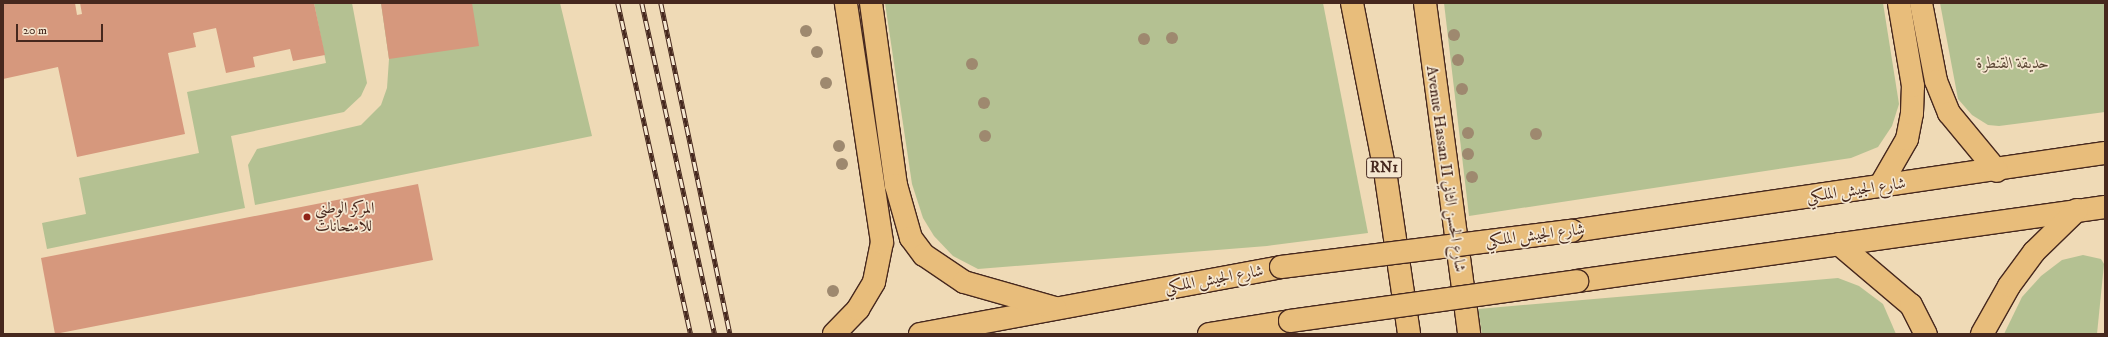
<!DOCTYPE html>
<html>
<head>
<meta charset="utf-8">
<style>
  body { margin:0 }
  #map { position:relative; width:2108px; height:337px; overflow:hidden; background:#efdab6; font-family:"IM FELL DW Pica",Amiri,serif }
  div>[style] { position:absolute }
  .green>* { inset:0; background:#b4c192 }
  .building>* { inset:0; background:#d6987d }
  .roads { filter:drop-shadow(1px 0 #46281e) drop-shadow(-1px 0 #46281e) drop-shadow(0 1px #46281e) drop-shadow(0 -1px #46281e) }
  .major>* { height:22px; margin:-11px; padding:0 11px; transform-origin:11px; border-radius:11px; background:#e8bd7b }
  .highway>* { height:22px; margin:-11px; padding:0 11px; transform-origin:11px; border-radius:11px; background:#e8bd7b }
  .rail>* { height:4.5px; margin-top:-2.25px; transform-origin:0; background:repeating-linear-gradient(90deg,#f5e7d0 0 9px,#46281e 0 18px); box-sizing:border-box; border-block:1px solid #46281e }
  .bridges { filter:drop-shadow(1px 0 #46281e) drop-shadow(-1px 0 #46281e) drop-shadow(0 1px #46281e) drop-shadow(0 -1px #46281e) }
  .major-bridge>* { height:22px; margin:-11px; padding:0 11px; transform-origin:11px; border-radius:11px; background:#e8bd7b }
  .trees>* { width:12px; height:12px; margin:-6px; border-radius:50%; background:#9e896f }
  .dots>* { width:11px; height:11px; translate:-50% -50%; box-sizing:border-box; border:2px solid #f5e7d0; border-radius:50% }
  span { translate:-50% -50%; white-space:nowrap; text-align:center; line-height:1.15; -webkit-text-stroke:3.5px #f5e7d0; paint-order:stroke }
  .shield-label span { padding:1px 3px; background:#f5e7d0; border:1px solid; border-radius:3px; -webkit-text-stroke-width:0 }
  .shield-label { font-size:15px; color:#46281e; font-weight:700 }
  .park-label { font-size:16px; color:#5c4735; font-style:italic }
  .street-label { font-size:16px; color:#46281e }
  .poi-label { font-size:16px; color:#46281e }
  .left { translate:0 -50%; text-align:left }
  .frame { position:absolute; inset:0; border:4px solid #46281e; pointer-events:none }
  .scale { position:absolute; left:16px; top:24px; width:87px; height:18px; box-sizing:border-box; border:2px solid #46281e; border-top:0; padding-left:5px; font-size:12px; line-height:14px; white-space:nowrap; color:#46281e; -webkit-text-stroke:3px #f5e7d0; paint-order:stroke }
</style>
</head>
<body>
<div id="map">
  <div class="green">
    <i style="clip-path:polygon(314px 3px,352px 3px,367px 83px,361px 96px,344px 112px,231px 136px,245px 208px,47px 249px,42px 223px,86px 214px,79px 178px,199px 153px,187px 92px,326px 63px)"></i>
    <i style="clip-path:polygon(381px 3px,560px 3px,592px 136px,255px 205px,248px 165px,257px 149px,361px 125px,381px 105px,387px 88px,389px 59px)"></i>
    <i style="clip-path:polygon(885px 3px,1323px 3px,1368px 233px,1267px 246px,978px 269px,953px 256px,934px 236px,923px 218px,912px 184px)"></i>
    <i style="clip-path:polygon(1444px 3px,1883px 3px,1899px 104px,1892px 126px,1878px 147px,1851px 158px,1469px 216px)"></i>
    <i style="clip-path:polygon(1940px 3px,2105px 3px,2105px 112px,1999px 126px,1988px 125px,1972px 115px,1958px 99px)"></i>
    <i style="clip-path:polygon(2083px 255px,2101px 259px,2104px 264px,2097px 334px,2004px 334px,2022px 297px,2041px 276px,2062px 260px)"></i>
    <i style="clip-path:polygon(1838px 278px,1859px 286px,1883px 304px,1896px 334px,1482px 334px,1478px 309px)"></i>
  </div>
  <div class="building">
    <i style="clip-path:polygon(3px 3px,75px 3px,77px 15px,82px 14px,80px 3px,314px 3px,325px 55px,293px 61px,290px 49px,253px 57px,255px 67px,226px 73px,216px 28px,193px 33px,196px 47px,168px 53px,185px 134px,77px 157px,58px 67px,3px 79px)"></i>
    <i style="clip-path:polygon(381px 3px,472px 3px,479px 46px,389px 59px)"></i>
    <i style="clip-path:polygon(418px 184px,433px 260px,55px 334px,41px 258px)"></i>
  </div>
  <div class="roads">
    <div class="major">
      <i style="left:1572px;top:231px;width:539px;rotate:-8.33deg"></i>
      <i style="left:1577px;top:281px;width:533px;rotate:-7.98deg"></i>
      <i style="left:920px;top:334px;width:367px;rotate:-10.5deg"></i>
      <i style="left:1209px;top:334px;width:82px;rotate:-9.1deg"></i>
    </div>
    <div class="highway">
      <i style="left:871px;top:3px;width:184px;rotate:82.2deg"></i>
      <i style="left:896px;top:185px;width:55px;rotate:74.2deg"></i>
      <i style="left:911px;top:238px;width:21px;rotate:53deg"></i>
      <i style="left:924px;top:255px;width:48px;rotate:34deg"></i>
      <i style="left:964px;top:282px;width:95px;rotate:15.9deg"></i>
      <i style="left:1352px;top:3px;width:171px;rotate:78.9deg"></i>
      <i style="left:1385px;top:171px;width:165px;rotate:81.6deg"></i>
      <i style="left:1425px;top:3px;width:334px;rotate:82.4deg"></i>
      <i style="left:1921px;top:3px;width:79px;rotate:79.1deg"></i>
      <i style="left:1936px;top:81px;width:35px;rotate:68deg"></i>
      <i style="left:1949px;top:113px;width:75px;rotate:50.4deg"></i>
      <i style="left:1880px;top:186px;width:54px;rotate:-60.1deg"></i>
      <i style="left:1907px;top:139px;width:26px;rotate:-79deg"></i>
      <i style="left:1912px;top:113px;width:27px;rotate:-88deg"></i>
      <i style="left:1913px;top:86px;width:84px;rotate:-99.6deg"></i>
      <i style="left:1839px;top:244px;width:94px;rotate:40.3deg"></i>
      <i style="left:1911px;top:305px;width:33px;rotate:63deg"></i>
      <i style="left:834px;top:334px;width:35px;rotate:-46deg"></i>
      <i style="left:858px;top:309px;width:31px;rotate:-59deg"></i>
      <i style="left:874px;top:282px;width:41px;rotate:-78.7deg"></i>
      <i style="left:882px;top:242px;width:242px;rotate:-98.6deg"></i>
      <i style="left:1982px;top:334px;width:55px;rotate:-60.6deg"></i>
      <i style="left:2009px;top:286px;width:42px;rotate:-53.7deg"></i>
      <i style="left:2034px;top:252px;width:60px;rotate:-44.3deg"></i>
    </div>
  </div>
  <div class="rail">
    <i style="left:618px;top:3px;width:339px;rotate:77.6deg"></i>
    <i style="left:642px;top:3px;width:339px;rotate:77.6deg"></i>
    <i style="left:661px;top:3px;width:338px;rotate:78.2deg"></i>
  </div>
  <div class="bridges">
    <div class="major-bridge">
      <i style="left:1281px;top:267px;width:293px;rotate:-7.1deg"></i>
      <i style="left:1290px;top:321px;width:290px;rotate:-7.9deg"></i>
    </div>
  </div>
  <div class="trees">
    <i style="left:806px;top:31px"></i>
    <i style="left:1454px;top:35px"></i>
    <i style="left:1172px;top:38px"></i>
    <i style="left:1144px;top:39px"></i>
    <i style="left:817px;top:52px"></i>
    <i style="left:1458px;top:60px"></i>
    <i style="left:972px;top:64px"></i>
    <i style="left:826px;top:83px"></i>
    <i style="left:1462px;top:89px"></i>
    <i style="left:984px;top:103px"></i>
    <i style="left:1468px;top:133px"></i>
    <i style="left:1536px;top:134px"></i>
    <i style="left:985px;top:136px"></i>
    <i style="left:839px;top:146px"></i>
    <i style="left:1468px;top:154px"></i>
    <i style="left:842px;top:164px"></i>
    <i style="left:1472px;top:177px"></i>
    <i style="left:833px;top:291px"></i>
  </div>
  <div class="dots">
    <i style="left:307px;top:217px;background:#8f2418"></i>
  </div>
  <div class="shield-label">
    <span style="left:1384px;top:168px">RN1</span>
  </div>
  <div class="park-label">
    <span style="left:2013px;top:63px">حديقة القنطرة</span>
  </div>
  <div class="street-label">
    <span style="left:1446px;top:169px;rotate:82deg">Avenue Hassan II شارع الحسن الثاني</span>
    <span style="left:1856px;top:190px;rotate:-8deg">شارع الجيش الملكي</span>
    <span style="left:1535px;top:235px;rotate:-7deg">شارع الجيش الملكي</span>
    <span style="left:1214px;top:279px;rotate:-10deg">شارع الجيش الملكي</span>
  </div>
  <div class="poi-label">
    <span class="left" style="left:315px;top:217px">المركز الوطني<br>للامتحانات</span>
  </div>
  <div class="frame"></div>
  <div class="scale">20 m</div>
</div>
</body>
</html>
